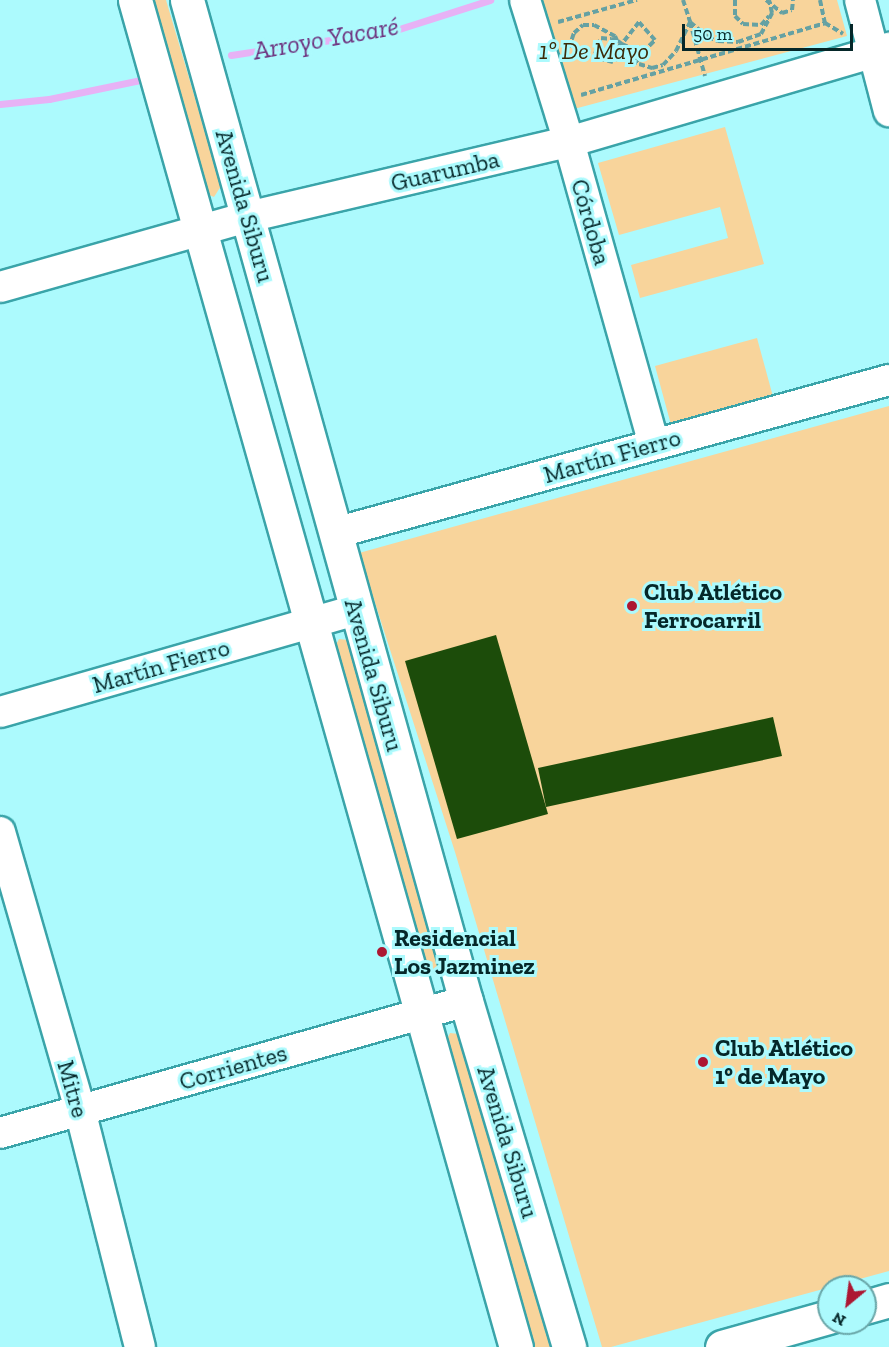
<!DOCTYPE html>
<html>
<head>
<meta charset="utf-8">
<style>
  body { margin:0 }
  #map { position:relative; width:889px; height:1347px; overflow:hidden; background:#acfafd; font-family:"Zilla Slab",serif }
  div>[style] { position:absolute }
  .green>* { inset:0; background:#f8d49b }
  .stream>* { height:7px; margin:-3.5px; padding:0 3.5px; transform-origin:3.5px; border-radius:3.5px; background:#e7b2f5 }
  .building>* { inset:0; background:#1c4c0a }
  .path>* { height:4px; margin-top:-2px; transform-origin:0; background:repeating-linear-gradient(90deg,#65a1a3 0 6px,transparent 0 9px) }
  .roads { filter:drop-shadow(2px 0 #3aa4a9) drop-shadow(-2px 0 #3aa4a9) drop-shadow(0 2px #3aa4a9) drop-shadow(0 -2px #3aa4a9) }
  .minor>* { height:30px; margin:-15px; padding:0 15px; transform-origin:15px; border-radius:15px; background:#fff }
  .major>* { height:33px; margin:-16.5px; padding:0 16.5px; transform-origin:16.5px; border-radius:16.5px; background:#fff }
  .dots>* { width:16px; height:16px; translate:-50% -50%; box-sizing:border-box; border:3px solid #acfafd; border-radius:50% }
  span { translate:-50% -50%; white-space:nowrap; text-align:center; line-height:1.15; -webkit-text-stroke:6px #acfafd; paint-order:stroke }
  .park-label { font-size:24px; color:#3c2a07; font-style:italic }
  .street-label { font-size:24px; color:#052729 }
  .poi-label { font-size:24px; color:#052729; font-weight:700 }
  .left { translate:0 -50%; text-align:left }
  .water-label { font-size:26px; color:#6e317e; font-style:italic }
  .north { position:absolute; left:817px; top:1275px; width:60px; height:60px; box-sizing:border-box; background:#acfafd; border:2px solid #69a6a8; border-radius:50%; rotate:209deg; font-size:16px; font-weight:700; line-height:24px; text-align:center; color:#052729 }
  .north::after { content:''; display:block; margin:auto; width:21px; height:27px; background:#ac1732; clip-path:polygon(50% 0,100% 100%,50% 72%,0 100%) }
  .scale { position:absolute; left:682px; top:24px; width:171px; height:27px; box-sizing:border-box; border:3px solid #052729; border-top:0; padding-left:8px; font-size:18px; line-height:21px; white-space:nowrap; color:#052729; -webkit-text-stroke:4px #acfafd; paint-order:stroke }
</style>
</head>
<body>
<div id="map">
  <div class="green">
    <i style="clip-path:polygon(149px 0,166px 0,221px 186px,214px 197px,202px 192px)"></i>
    <i style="clip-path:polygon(526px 0,837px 0,847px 36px,559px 113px)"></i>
    <i style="clip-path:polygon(725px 127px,764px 264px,640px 298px,631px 265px,728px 238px,720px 207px,619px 235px,598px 163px)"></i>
    <i style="clip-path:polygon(757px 338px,775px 404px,673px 432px,655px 366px)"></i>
    <i style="clip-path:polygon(889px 406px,889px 1271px,611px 1347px,602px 1347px,455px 852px,359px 553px)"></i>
    <i style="clip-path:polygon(339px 639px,348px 640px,442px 964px,435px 974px,423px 969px,334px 649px)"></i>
    <i style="clip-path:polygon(450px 1033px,459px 1034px,550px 1347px,530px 1347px,445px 1043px)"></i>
  </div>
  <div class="stream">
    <i style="left:231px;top:55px;width:167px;rotate:-8.6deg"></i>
    <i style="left:396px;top:30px;width:99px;rotate:-17.7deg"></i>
    <i style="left:0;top:104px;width:49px;rotate:-5.8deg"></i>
    <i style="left:49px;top:99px;width:99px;rotate:-11.7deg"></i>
  </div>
  <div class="building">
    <i style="clip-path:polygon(496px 635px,548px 814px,457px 839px,405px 661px)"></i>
    <i style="clip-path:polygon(773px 717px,782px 756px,546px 807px,538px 768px)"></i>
  </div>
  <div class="path">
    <i style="left:683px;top:0;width:23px;rotate:72deg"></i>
    <i style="left:690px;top:22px;width:23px;rotate:40deg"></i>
    <i style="left:708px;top:37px;width:11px;rotate:22deg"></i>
    <i style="left:718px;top:41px;width:20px;rotate:3deg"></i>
    <i style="left:738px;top:42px;width:24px;rotate:-19deg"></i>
    <i style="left:761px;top:34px;width:24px;rotate:-62deg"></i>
    <i style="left:772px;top:13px;width:13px;rotate:-103deg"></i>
    <i style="left:735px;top:0;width:16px;rotate:90deg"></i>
    <i style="left:735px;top:16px;width:11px;rotate:45deg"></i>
    <i style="left:743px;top:24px;width:18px;rotate:3deg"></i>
    <i style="left:761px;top:25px;width:12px;rotate:-48deg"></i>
    <i style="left:766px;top:0;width:21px;rotate:39deg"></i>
    <i style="left:782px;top:13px;width:10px;rotate:-17deg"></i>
    <i style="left:792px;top:10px;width:10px;rotate:-84deg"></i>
    <i style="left:820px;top:0;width:24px;rotate:78deg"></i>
    <i style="left:825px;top:23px;width:21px;rotate:31deg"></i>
    <i style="left:558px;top:22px;width:82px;rotate:-15.6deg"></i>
    <i style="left:690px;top:22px;width:56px;rotate:74.5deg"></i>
    <i style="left:622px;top:44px;width:12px;rotate:104deg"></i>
    <i style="left:619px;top:56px;width:8px;rotate:135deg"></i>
    <i style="left:613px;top:62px;width:12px;rotate:-166deg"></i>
    <i style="left:601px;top:59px;width:8px;rotate:-140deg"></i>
    <i style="left:595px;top:54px;width:17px;rotate:-69deg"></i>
    <i style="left:601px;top:38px;width:10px;rotate:6deg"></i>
    <i style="left:611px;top:39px;width:7px;rotate:16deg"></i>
    <i style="left:618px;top:41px;width:5px;rotate:37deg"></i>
    <i style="left:622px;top:44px;width:12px;rotate:24deg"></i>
    <i style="left:633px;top:49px;width:10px;rotate:17deg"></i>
    <i style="left:643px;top:52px;width:17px;rotate:-45deg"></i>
    <i style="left:655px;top:40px;width:24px;rotate:-132deg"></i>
    <i style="left:639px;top:22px;width:28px;rotate:128deg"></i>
    <i style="left:569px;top:48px;width:16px;rotate:-72deg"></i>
    <i style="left:574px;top:33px;width:12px;rotate:-42deg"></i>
    <i style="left:583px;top:25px;width:11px"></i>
    <i style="left:594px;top:25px;width:24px;rotate:28deg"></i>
    <i style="left:615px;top:36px;width:12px;rotate:66deg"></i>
    <i style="left:620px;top:47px;width:25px;rotate:42deg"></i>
    <i style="left:639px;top:64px;width:14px;rotate:17deg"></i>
    <i style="left:652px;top:68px;width:11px;rotate:-15deg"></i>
    <i style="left:663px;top:65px;width:19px;rotate:-47deg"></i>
    <i style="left:676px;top:51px;width:32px;rotate:-64deg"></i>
    <i style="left:581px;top:95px;width:254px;rotate:-16.4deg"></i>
  </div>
  <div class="roads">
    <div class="minor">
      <i style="left:525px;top:0;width:149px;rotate:72.8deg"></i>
      <i style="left:569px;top:142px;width:314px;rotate:74.3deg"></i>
      <i style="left:860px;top:0;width:115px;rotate:75.4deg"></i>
      <i style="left:0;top:287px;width:258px;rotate:-15.8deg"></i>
      <i style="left:248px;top:217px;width:330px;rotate:-13.2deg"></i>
      <i style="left:569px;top:142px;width:334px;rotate:-16.4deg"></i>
      <i style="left:335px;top:533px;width:575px;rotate:-15.44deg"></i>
      <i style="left:0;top:712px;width:370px;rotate:-16deg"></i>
      <i style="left:0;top:832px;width:289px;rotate:73.9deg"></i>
      <i style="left:80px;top:1110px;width:244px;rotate:75.8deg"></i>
      <i style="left:0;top:1133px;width:484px;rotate:-15.8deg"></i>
    </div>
    <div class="major">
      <i style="left:135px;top:0;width:1400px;rotate:74.21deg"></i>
      <i style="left:187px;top:0;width:1039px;rotate:74.43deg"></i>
      <i style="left:466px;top:1001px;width:361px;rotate:73.4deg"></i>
      <i style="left:865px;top:1307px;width:25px;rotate:-16deg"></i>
      <i style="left:722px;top:1347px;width:111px;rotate:-15.7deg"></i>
    </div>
  </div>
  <div class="dots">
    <i style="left:632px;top:606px;background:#ac1732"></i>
    <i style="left:382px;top:952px;background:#ac1732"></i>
    <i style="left:703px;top:1062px;background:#ac1732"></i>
  </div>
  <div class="park-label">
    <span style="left:594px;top:51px">1º De Mayo</span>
  </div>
  <div class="street-label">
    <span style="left:445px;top:171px;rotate:-13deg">Guarumba</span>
    <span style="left:245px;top:206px;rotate:74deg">Avenida Siburu</span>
    <span style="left:591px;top:222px;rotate:74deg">Córdoba</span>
    <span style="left:612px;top:456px;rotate:-16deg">Martín Fierro</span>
    <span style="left:161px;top:666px;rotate:-16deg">Martín Fierro</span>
    <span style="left:374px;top:675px;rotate:74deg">Avenida Siburu</span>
    <span style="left:233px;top:1067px;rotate:-16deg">Corrientes</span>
    <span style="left:73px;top:1089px;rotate:74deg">Mitre</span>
    <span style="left:508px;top:1142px;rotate:73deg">Avenida Siburu</span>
  </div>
  <div class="poi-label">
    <span class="left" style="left:644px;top:606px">Club Atlético<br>Ferrocarril</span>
    <span class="left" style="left:394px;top:952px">Residencial<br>Los Jazminez</span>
    <span class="left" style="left:715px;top:1062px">Club Atlético<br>1° de Mayo</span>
  </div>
  <div class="water-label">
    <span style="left:326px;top:39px;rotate:-10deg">Arroyo Yacaré</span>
  </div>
  <div class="north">N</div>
  <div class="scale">50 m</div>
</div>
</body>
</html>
